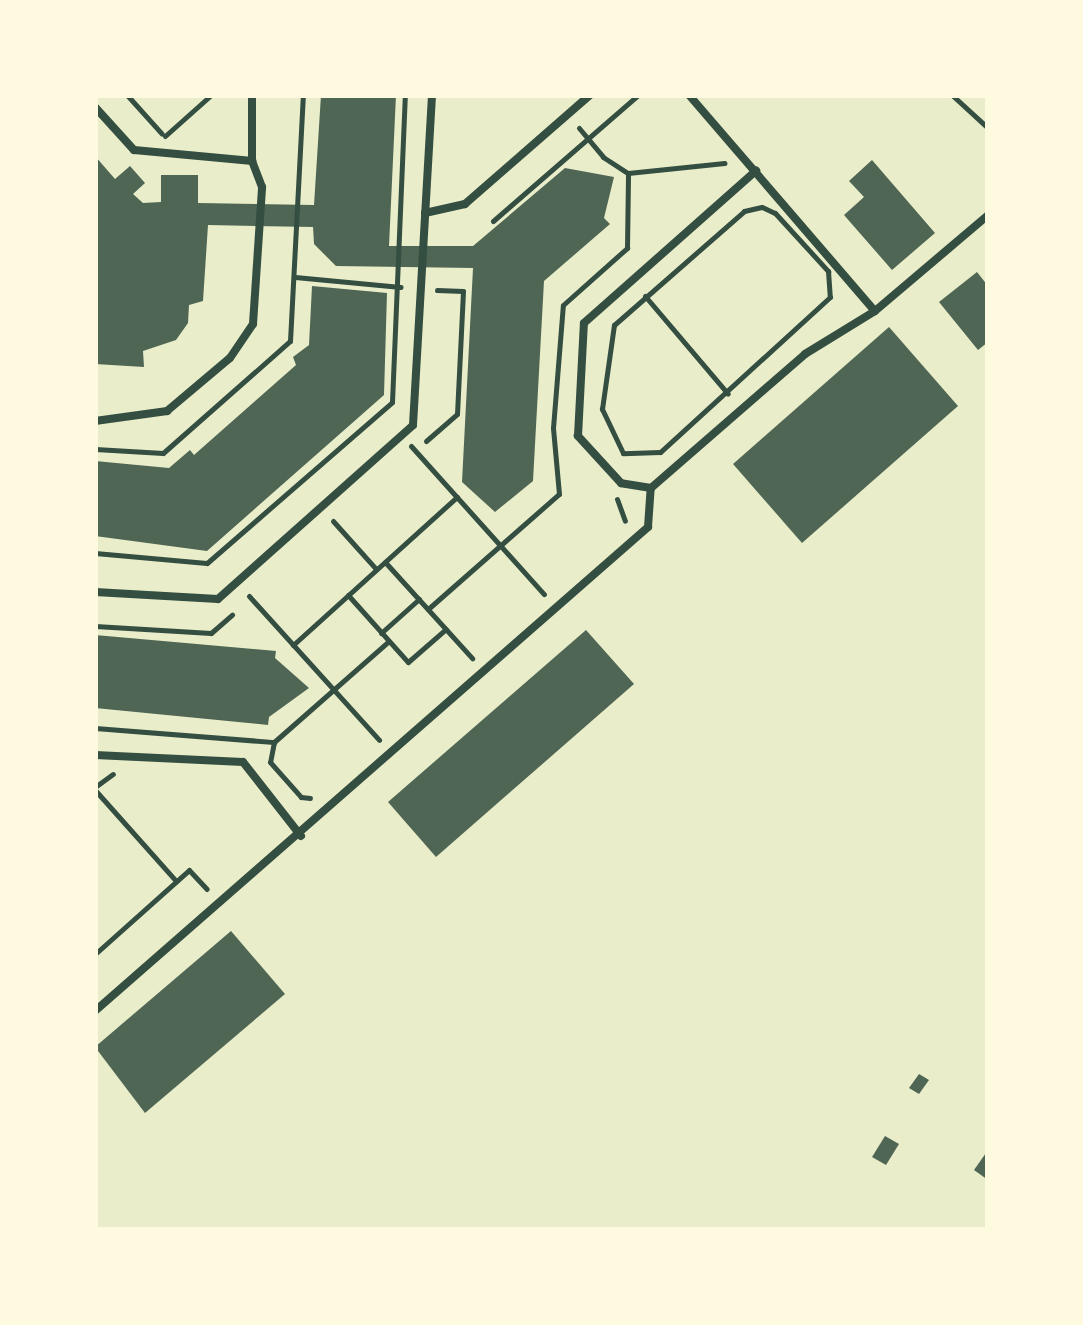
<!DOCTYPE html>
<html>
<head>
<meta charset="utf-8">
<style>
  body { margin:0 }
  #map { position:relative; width:1083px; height:1325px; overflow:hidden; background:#e9edc9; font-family:Montserrat,sans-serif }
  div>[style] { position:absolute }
  .building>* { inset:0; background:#4f6655 }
  .path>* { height:5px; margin:-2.5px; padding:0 2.5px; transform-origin:2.5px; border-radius:2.5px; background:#344e41 }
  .service>* { height:8px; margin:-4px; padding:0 4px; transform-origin:4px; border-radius:4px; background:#344e41 }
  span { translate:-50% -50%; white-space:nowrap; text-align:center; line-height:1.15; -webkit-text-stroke:8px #fefae0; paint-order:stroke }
  .frame { position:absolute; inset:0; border:98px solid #fefae0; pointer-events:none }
</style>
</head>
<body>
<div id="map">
  <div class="building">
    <i style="clip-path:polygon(321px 95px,396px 95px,389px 246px,473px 246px,565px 168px,614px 177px,604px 218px,610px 224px,544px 281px,533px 481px,495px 512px,462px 482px,473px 268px,336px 266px,314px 244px,313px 227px,208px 225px,203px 301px,189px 305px,188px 323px,176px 340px,143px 351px,144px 367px,95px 364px,95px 156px,115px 179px,130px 166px,145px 183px,133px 194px,143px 203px,161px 202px,161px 175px,198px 175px,198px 203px,314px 205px)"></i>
    <i style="clip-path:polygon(872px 160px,935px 233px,892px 270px,844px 215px,864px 197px,849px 181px)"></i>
    <i style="clip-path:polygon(977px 272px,988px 286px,988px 342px,978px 350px,939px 302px)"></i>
    <i style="clip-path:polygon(312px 286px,387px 293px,384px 395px,207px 551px,95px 536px,95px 461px,169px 468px,190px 450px,194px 455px,296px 365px,293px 357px,309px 345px)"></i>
    <i style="clip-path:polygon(889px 327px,958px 406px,802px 543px,733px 464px)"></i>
    <i style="clip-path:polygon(586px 630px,634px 684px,436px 857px,388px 802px)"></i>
    <i style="clip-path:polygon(95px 635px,276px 651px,275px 658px,309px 688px,269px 717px,268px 725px,95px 708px)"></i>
    <i style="clip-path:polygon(231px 931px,285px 994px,145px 1113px,95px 1047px)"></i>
    <i style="clip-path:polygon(919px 1074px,929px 1080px,919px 1094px,909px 1088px)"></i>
    <i style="clip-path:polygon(885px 1136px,899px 1144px,886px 1165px,872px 1157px)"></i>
    <i style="clip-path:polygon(988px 1150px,988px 1180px,974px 1170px)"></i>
  </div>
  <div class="path">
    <i style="left:127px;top:95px;width:52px;rotate:48.1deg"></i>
    <i style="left:952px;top:95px;width:49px;rotate:42.5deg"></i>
    <i style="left:579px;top:128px;width:38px;rotate:50deg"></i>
    <i style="left:603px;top:157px;width:30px;rotate:33deg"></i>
    <i style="left:628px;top:173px;width:97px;rotate:-5.9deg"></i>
    <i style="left:165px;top:136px;width:62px;rotate:-41.7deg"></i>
    <i style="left:762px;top:207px;width:14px;rotate:25deg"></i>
    <i style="left:775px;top:213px;width:79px;rotate:47.6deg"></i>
    <i style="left:828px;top:271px;width:26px;rotate:86deg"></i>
    <i style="left:830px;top:297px;width:230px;rotate:137.6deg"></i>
    <i style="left:660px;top:452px;width:37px;rotate:178deg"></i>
    <i style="left:623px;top:453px;width:49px;rotate:-115.5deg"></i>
    <i style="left:602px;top:409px;width:85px;rotate:-81.9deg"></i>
    <i style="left:614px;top:325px;width:173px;rotate:-41.2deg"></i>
    <i style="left:744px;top:211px;width:18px;rotate:-13deg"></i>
    <i style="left:493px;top:221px;width:192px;rotate:-41deg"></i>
    <i style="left:295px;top:277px;width:106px;rotate:5.4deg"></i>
    <i style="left:645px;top:296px;width:128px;rotate:49.7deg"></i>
    <i style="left:426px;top:441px;width:41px;rotate:-41.1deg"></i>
    <i style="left:457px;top:414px;width:123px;rotate:-87.2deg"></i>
    <i style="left:463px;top:291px;width:26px;rotate:-178deg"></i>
    <i style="left:411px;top:446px;width:199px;rotate:48.1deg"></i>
    <i style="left:95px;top:449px;width:68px;rotate:3.4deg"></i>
    <i style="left:163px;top:453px;width:169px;rotate:-41.4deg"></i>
    <i style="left:290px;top:341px;width:246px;rotate:-87deg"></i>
    <i style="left:617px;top:499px;width:23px;rotate:70deg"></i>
    <i style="left:333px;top:521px;width:64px;rotate:48.1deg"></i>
    <i style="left:95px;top:553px;width:112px;rotate:5.1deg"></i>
    <i style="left:207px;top:563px;width:245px;rotate:-41deg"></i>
    <i style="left:392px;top:402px;width:307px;rotate:-87.6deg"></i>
    <i style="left:385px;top:562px;width:130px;rotate:47.8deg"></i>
    <i style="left:348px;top:595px;width:90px;rotate:48.2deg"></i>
    <i style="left:408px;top:662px;width:50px;rotate:-41deg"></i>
    <i style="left:249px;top:596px;width:194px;rotate:47.9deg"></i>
    <i style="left:428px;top:609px;width:174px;rotate:-41.3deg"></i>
    <i style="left:559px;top:494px;width:66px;rotate:-95.2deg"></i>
    <i style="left:553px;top:428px;width:123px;rotate:-85.4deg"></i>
    <i style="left:563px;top:305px;width:86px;rotate:-41.7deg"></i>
    <i style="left:627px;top:248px;width:75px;rotate:-89.2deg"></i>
    <i style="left:95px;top:626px;width:116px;rotate:3.5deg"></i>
    <i style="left:211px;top:633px;width:28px;rotate:-41deg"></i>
    <i style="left:381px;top:633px;width:51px;rotate:-41.8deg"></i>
    <i style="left:293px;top:645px;width:221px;rotate:-42.1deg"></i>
    <i style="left:95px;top:728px;width:180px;rotate:4.5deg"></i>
    <i style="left:274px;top:742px;width:152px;rotate:-41.3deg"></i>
    <i style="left:274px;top:742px;width:20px;rotate:101deg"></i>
    <i style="left:270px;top:762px;width:47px;rotate:48.5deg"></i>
    <i style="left:301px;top:797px;width:9px;rotate:6deg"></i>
    <i style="left:95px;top:787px;width:22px;rotate:-36deg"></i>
    <i style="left:95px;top:790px;width:122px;rotate:48.3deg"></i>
    <i style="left:95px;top:954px;width:126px;rotate:-41.8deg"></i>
    <i style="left:189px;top:870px;width:26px;rotate:47deg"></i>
  </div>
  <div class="service">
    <i style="left:689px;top:95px;width:285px;rotate:49.3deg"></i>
    <i style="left:875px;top:311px;width:148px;rotate:-40.3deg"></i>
    <i style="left:95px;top:107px;width:58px;rotate:47.8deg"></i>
    <i style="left:134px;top:150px;width:119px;rotate:5.3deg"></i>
    <i style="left:425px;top:213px;width:41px;rotate:-12.7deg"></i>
    <i style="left:465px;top:204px;width:166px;rotate:-41.1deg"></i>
    <i style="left:95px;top:421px;width:73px;rotate:-7.9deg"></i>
    <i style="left:167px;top:411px;width:82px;rotate:-40.1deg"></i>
    <i style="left:230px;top:358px;width:41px;rotate:-55.9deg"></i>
    <i style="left:253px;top:324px;width:137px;rotate:-86.2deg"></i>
    <i style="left:262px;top:187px;width:28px;rotate:-111deg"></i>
    <i style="left:252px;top:161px;width:66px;rotate:-90deg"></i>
    <i style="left:651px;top:488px;width:30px;rotate:-171deg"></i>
    <i style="left:621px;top:483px;width:64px;rotate:-132.5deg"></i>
    <i style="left:578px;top:436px;width:113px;rotate:-87deg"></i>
    <i style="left:584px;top:323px;width:230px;rotate:-41.5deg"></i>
    <i style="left:95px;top:592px;width:123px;rotate:3.3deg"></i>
    <i style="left:218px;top:599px;width:261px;rotate:-41.7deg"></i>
    <i style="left:413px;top:425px;width:331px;rotate:-86.7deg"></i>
    <i style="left:95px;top:755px;width:148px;rotate:2.7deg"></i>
    <i style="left:243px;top:762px;width:94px;rotate:51.9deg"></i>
    <i style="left:95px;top:1011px;width:735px;rotate:-41.19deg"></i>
    <i style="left:648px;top:527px;width:39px;rotate:-86deg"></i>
    <i style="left:651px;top:488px;width:204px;rotate:-41deg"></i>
    <i style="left:805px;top:354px;width:82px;rotate:-31.6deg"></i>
  </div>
  <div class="frame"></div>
</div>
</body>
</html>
